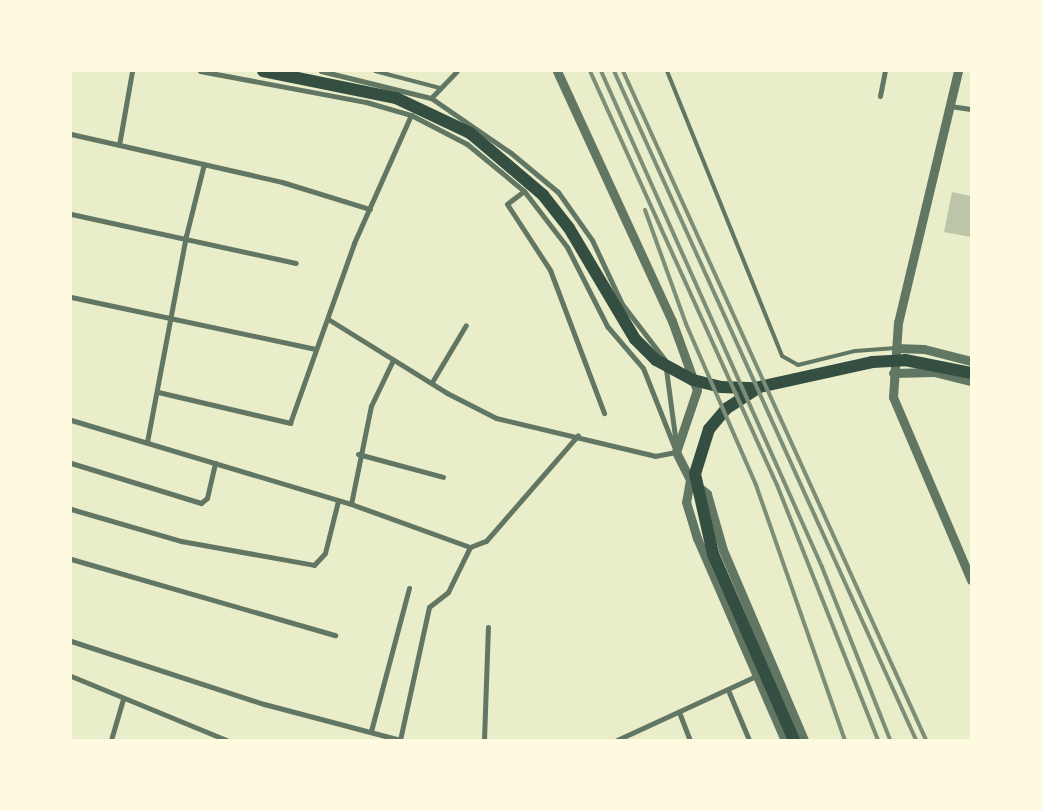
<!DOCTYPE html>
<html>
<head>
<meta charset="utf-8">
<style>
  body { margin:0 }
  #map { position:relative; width:1042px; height:811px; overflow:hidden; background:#e9edc9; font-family:"Work Sans",sans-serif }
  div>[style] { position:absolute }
  .building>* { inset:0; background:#bcc5a7 }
  .service>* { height:4px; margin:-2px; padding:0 2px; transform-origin:2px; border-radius:2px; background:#617663 }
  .minor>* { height:5px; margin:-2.5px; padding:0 2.5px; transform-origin:2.5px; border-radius:2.5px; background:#617663 }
  .tertiary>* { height:9px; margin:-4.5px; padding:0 4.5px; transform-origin:4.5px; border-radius:4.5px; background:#617663 }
  .trunk>* { height:12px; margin:-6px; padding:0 6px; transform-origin:6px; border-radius:6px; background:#344e41 }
  .rail>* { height:4px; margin:-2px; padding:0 2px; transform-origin:2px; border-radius:2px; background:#7c8e77 }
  span { translate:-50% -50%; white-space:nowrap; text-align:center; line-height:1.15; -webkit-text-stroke:4.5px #fefae0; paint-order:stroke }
  .frame { position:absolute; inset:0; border:72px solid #fefae0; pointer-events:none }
</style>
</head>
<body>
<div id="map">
  <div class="building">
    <i style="clip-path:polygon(952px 192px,971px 196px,971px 237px,944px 232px)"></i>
  </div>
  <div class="service">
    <i style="left:375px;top:71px;width:67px;rotate:14.7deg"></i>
    <i style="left:667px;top:71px;width:307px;rotate:68deg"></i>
    <i style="left:782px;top:356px;width:18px;rotate:29deg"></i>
    <i style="left:798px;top:365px;width:59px;rotate:-13.8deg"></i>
    <i style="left:855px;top:351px;width:41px;rotate:-4.2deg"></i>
  </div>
  <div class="minor">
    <i style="left:200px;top:71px;width:169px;rotate:10.6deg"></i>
    <i style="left:366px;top:102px;width:47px;rotate:16.1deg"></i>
    <i style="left:411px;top:115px;width:63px;rotate:27.4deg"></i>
    <i style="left:467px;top:144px;width:74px;rotate:39.5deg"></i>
    <i style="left:524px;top:191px;width:71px;rotate:52.5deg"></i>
    <i style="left:567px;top:247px;width:89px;rotate:63.1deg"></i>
    <i style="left:607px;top:326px;width:55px;rotate:49.4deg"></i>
    <i style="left:643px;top:368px;width:87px;rotate:68.4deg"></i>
    <i style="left:321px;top:71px;width:113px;rotate:13.8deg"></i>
    <i style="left:431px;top:98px;width:97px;rotate:34.5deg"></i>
    <i style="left:511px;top:153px;width:61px;rotate:39.7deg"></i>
    <i style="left:558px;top:192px;width:59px;rotate:54.7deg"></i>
    <i style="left:592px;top:240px;width:71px;rotate:64.9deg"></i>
    <i style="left:622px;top:304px;width:71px;rotate:52.5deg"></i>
    <i style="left:880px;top:96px;width:25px;rotate:-79deg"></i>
    <i style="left:431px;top:98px;width:37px;rotate:-46deg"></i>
    <i style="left:950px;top:106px;width:21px;rotate:8deg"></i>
    <i style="left:71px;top:134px;width:216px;rotate:12.8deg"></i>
    <i style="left:282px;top:182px;width:92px;rotate:17.1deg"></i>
    <i style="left:119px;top:145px;width:75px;rotate:-80deg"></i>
    <i style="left:524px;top:191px;width:21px;rotate:143deg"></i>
    <i style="left:507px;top:204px;width:79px;rotate:56.9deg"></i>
    <i style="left:550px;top:270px;width:153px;rotate:69.3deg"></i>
    <i style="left:71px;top:214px;width:230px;rotate:12.3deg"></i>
    <i style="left:71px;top:297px;width:250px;rotate:12deg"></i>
    <i style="left:328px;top:319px;width:140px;rotate:31.9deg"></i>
    <i style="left:447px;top:393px;width:55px;rotate:27deg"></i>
    <i style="left:496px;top:418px;width:163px;rotate:13.4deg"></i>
    <i style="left:655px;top:456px;width:21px;rotate:-11deg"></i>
    <i style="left:666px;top:369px;width:76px;rotate:82.4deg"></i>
    <i style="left:432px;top:382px;width:66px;rotate:-59.2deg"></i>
    <i style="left:158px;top:392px;width:136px;rotate:13.2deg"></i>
    <i style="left:290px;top:423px;width:191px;rotate:-70.4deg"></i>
    <i style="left:354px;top:243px;width:140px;rotate:-66deg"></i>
    <i style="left:71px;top:420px;width:292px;rotate:16.7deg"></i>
    <i style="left:351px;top:504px;width:127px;rotate:19.9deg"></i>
    <i style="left:470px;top:547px;width:17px;rotate:-21deg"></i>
    <i style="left:486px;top:541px;width:140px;rotate:-49deg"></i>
    <i style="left:147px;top:442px;width:210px;rotate:-79.3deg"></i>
    <i style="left:186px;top:236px;width:74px;rotate:-76deg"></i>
    <i style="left:358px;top:454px;width:88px;rotate:15.1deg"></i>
    <i style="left:71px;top:463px;width:136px;rotate:17.1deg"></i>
    <i style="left:201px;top:503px;width:8px;rotate:-40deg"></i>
    <i style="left:207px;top:498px;width:36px;rotate:-77deg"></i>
    <i style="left:351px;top:504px;width:100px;rotate:-78.5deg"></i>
    <i style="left:371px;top:406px;width:51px;rotate:-64.4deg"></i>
    <i style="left:71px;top:509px;width:115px;rotate:16.2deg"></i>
    <i style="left:181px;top:541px;width:135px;rotate:10.2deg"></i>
    <i style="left:314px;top:565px;width:16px;rotate:-47deg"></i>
    <i style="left:325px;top:553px;width:54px;rotate:-76deg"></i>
    <i style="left:71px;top:559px;width:275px;rotate:16.1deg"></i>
    <i style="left:71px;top:641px;width:203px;rotate:18.1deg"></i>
    <i style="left:264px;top:704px;width:141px;rotate:14.8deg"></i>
    <i style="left:71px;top:676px;width:168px;rotate:22.4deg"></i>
    <i style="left:728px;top:690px;width:54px;rotate:67.2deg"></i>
    <i style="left:679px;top:712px;width:30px;rotate:69deg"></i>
    <i style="left:371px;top:731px;width:148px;rotate:-75.1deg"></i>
    <i style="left:111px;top:740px;width:43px;rotate:-73.7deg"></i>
    <i style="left:400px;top:740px;width:136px;rotate:-77.7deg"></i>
    <i style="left:429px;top:607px;width:24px;rotate:-38deg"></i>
    <i style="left:448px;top:592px;width:50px;rotate:-63.9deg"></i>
    <i style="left:484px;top:740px;width:113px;rotate:-88deg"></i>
    <i style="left:617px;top:740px;width:153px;rotate:-24.7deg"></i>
  </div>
  <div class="tertiary">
    <i style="left:557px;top:71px;width:275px;rotate:65.3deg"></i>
    <i style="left:672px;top:321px;width:73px;rotate:70.1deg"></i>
    <i style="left:697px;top:390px;width:65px;rotate:108.7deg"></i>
    <i style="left:676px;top:452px;width:31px;rotate:63deg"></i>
    <i style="left:690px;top:480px;width:22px;rotate:39deg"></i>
    <i style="left:707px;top:494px;width:58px;rotate:74.1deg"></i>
    <i style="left:723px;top:550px;width:207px;rotate:66.9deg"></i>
    <i style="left:958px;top:71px;width:258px;rotate:103.4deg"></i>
    <i style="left:898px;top:322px;width:75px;rotate:93.8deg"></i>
    <i style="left:893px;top:397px;width:199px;rotate:66.9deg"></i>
    <i style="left:896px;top:348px;width:28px;rotate:2deg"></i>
    <i style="left:924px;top:349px;width:49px;rotate:14.3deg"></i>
    <i style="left:893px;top:373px;width:41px;rotate:-1.4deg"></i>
    <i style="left:934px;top:372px;width:38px;rotate:14deg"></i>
    <i style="left:690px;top:480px;width:22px;rotate:100deg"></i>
    <i style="left:686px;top:502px;width:38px;rotate:73deg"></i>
    <i style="left:697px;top:538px;width:220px;rotate:66.5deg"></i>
  </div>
  <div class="trunk">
    <i style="left:263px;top:71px;width:136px;rotate:11.5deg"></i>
    <i style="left:396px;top:98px;width:82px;rotate:25.3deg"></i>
    <i style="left:470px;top:133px;width:96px;rotate:40.3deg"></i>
    <i style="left:543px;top:195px;width:42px;rotate:51.8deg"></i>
    <i style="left:569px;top:228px;width:129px;rotate:59.3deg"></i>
    <i style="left:635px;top:339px;width:30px;rotate:45deg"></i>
    <i style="left:656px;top:360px;width:42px;rotate:28.4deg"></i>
    <i style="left:693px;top:380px;width:29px;rotate:14deg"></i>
    <i style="left:721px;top:387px;width:34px;rotate:2deg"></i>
    <i style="left:755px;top:388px;width:120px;rotate:-12.5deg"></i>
    <i style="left:872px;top:362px;width:33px;rotate:-3deg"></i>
    <i style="left:905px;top:360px;width:67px;rotate:11.1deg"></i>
    <i style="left:755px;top:390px;width:35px;rotate:147deg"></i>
    <i style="left:726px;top:409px;width:26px;rotate:130deg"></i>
    <i style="left:709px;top:429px;width:47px;rotate:107.3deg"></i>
    <i style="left:695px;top:474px;width:82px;rotate:77.3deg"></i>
    <i style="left:713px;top:554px;width:203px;rotate:66.5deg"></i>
  </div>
  <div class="rail">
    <i style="left:590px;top:71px;width:454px;rotate:65.7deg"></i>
    <i style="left:777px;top:485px;width:274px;rotate:68.4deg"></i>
    <i style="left:601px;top:71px;width:543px;rotate:65.98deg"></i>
    <i style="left:822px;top:567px;width:186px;rotate:68.5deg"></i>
    <i style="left:614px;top:71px;width:734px;rotate:65.7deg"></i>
    <i style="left:623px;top:71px;width:734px;rotate:65.63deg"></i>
    <i style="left:645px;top:210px;width:121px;rotate:70.2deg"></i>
    <i style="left:686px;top:324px;width:176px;rotate:66.5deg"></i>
    <i style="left:756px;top:485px;width:270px;rotate:70.8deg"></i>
  </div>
  <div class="frame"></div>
</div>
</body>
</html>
